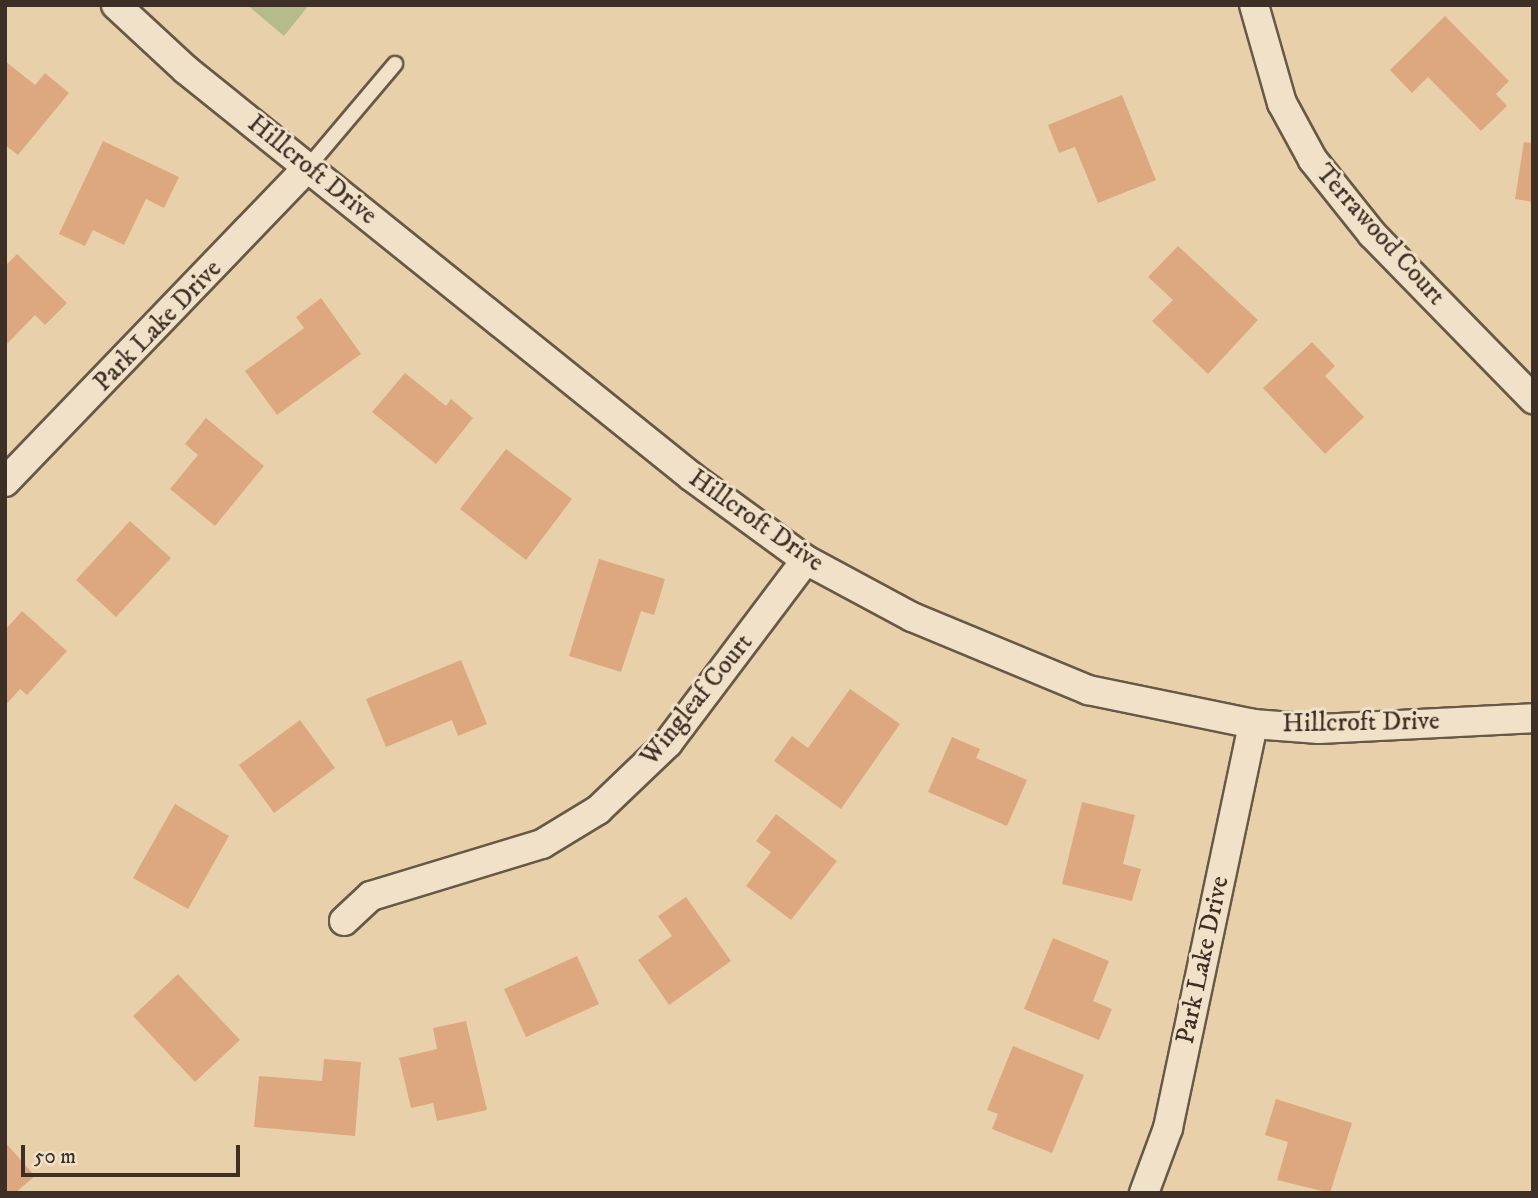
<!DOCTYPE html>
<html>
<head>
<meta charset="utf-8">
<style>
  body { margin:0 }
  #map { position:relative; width:1538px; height:1198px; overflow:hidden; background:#e8d1aa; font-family:"IM FELL DW Pica",serif }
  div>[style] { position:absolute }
  .green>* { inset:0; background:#b5bc89 }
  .building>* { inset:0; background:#dda880 }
  .roads { filter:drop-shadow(2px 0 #685847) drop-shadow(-2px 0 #685847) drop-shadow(0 2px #685847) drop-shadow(0 -2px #685847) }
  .lane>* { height:14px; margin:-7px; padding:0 7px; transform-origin:7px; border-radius:7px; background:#f0e1c8 }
  .street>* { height:28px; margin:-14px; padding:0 14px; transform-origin:14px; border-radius:14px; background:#f0e1c8 }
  span { translate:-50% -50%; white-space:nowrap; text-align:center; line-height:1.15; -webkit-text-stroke:6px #f0e1c8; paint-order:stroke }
  .street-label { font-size:26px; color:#3e2f26 }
  .frame { position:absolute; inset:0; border:7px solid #3e2f26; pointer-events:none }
  .scale { position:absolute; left:21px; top:1145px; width:219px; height:32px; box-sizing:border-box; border:4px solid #3e2f26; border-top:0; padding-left:9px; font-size:21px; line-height:24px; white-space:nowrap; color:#3e2f26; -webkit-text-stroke:5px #f0e1c8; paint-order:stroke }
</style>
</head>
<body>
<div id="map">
  <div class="green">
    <i style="clip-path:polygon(247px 5px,309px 5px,284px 36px)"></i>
  </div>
  <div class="building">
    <i style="clip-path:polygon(1445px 16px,1509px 81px,1496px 94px,1507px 106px,1481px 131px,1428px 77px,1412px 93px,1390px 70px)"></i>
    <i style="clip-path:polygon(5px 61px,35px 85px,45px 73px,69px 93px,18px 155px,5px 145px)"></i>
    <i style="clip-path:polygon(1122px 95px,1156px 180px,1098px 203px,1075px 147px,1059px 153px,1048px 125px)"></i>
    <i style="clip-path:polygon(103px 141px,179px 177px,164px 208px,146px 199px,124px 245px,93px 230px,85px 246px,59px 234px)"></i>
    <i style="clip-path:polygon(1524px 142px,1533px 143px,1533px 202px,1515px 199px)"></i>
    <i style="clip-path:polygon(1178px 246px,1258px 320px,1208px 374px,1152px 321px,1173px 300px,1148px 277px)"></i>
    <i style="clip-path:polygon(17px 254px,67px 303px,45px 325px,35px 315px,5px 346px,5px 266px)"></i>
    <i style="clip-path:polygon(321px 298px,361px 354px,277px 415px,245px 371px,304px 328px,296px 317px)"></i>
    <i style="clip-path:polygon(1312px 342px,1335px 366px,1325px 376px,1364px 417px,1325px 454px,1263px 388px)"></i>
    <i style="clip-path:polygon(405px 373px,446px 406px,451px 399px,473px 418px,436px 464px,372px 412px)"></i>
    <i style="clip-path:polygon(206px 418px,264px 466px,215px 526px,170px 489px,198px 455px,185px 444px)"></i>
    <i style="clip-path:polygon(506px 449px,572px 499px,526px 560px,460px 509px)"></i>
    <i style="clip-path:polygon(130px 521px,171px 558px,116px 617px,76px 580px)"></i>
    <i style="clip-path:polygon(599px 559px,665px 579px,654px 615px,641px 611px,621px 672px,569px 656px)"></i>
    <i style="clip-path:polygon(22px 611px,67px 651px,27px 695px,20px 689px,5px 706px,5px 630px)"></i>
    <i style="clip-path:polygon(461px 660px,487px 724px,458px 736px,452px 720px,386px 747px,366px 699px)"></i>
    <i style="clip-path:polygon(850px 689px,900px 724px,841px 809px,774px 761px,792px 736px,808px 748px)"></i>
    <i style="clip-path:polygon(300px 720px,335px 768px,274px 813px,239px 765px)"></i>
    <i style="clip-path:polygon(952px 737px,980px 749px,976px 758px,1027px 780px,1007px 826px,928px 792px)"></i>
    <i style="clip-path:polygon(1082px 802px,1135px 815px,1123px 864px,1141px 869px,1132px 901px,1062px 884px)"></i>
    <i style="clip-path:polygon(175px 804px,229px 836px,188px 909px,133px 878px)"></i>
    <i style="clip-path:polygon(776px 814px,837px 861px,791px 920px,746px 886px,771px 852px,756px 841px)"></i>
    <i style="clip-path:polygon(686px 897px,731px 961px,669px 1005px,638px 960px,672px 936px,658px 916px)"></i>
    <i style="clip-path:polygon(1053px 938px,1109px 961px,1093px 1001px,1112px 1009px,1099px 1040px,1024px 1009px)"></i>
    <i style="clip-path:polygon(577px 956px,599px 1004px,526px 1037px,504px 989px)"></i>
    <i style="clip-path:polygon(178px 974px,240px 1040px,195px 1082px,133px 1016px)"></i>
    <i style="clip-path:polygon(466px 1021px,487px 1110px,437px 1121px,433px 1103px,411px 1108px,399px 1058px,437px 1049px,433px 1028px)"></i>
    <i style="clip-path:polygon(1013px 1046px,1084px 1075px,1052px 1153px,992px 1129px,998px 1114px,987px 1110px)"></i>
    <i style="clip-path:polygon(324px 1059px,361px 1062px,355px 1136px,254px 1127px,259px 1076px,322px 1081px)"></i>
    <i style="clip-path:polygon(1276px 1099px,1352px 1123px,1330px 1193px,1277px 1180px,1288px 1142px,1265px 1135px)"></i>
    <i style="clip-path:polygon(5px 1142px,35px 1176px,15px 1193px,5px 1193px)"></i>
  </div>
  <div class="roads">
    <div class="lane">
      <i style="left:308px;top:167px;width:135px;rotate:-49.8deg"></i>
    </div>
    <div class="street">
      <i style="left:116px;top:5px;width:94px;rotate:42.8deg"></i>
      <i style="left:185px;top:69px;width:651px;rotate:38.82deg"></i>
      <i style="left:692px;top:477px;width:141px;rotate:36.1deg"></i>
      <i style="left:806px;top:560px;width:120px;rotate:28.3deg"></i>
      <i style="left:912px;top:617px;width:191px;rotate:22.5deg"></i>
      <i style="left:1088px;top:690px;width:168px;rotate:11.6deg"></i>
      <i style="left:1253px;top:724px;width:66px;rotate:4.3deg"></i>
      <i style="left:1319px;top:729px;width:214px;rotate:-2.9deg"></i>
      <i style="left:1254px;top:5px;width:102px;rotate:74.1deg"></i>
      <i style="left:1282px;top:103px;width:65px;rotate:61.5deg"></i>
      <i style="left:1313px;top:160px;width:95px;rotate:51.4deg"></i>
      <i style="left:1372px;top:234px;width:231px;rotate:45.7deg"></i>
      <i style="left:5px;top:482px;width:437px;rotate:-46.1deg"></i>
      <i style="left:344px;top:921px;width:37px;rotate:-43deg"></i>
      <i style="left:371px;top:896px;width:179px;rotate:-16.9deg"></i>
      <i style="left:542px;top:844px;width:66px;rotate:-31.3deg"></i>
      <i style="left:598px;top:810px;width:97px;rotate:-43.7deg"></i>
      <i style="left:668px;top:743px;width:229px;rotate:-53deg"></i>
      <i style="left:1144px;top:1193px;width:69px;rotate:-69.7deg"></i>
      <i style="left:1168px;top:1128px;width:413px;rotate:-78.1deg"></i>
    </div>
  </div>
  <div class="street-label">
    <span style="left:312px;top:170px;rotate:39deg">Hillcroft Drive</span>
    <span style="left:1380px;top:235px;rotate:48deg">Terrawood Court</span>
    <span style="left:158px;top:326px;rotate:-46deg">Park Lake Drive</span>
    <span style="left:756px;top:521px;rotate:35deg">Hillcroft Drive</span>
    <span style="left:697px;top:700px;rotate:-51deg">Wingleaf Court</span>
    <span style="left:1361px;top:723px;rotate:-1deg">Hillcroft Drive</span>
    <span style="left:1203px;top:960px;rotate:-78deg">Park Lake Drive</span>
  </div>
  <div class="frame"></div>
  <div class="scale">50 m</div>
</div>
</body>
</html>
